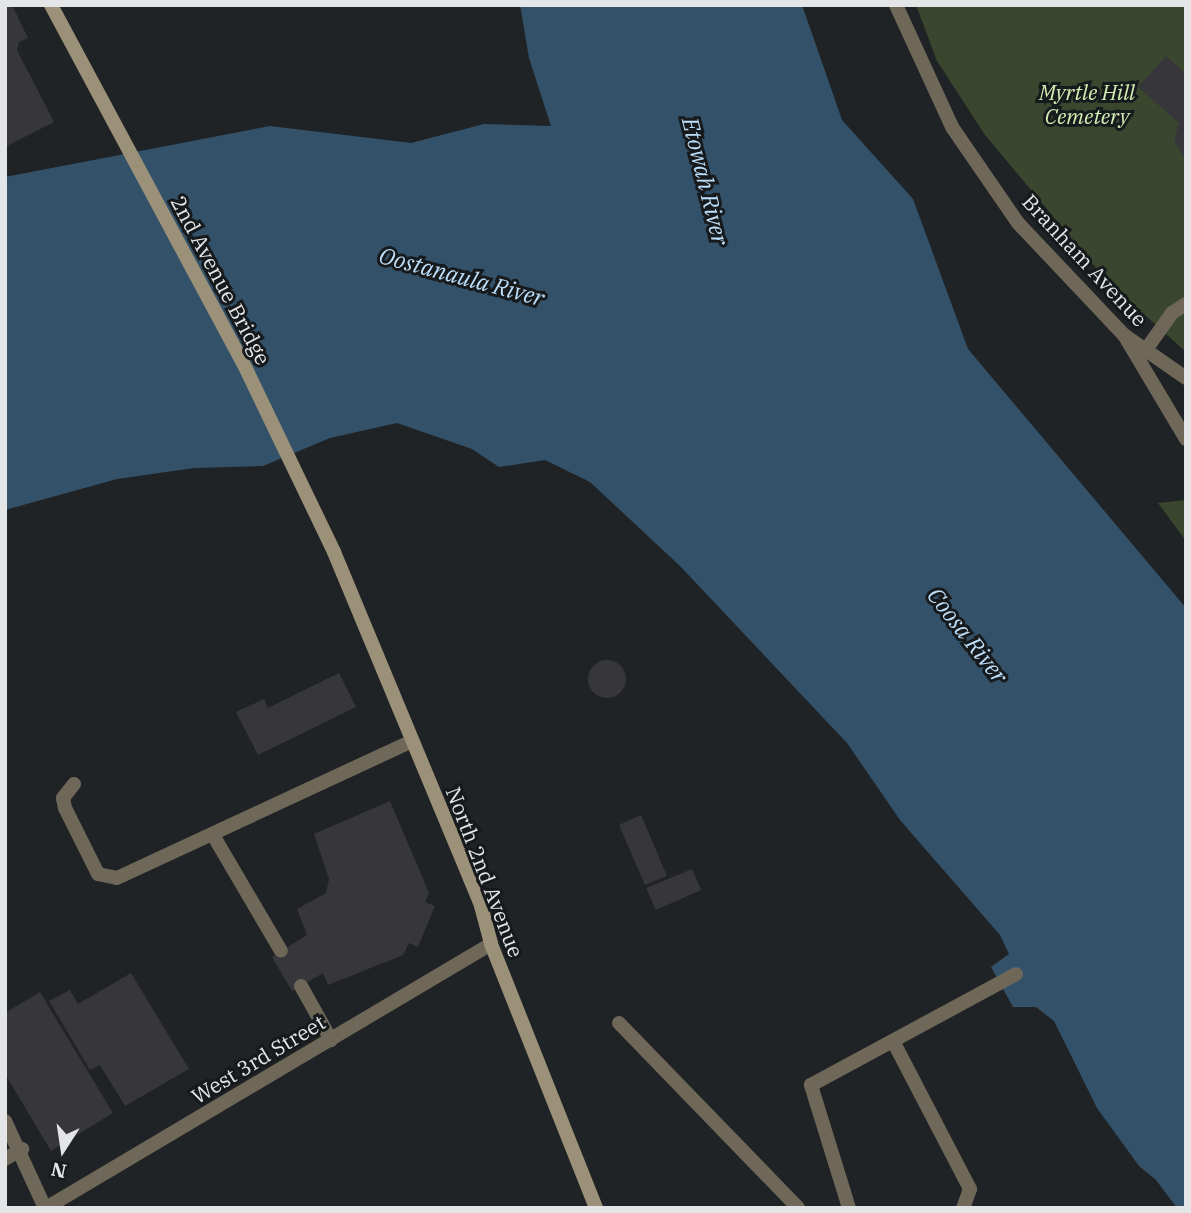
<!DOCTYPE html>
<html>
<head>
<meta charset="utf-8">
<style>
  body { margin:0 }
  #map { position:relative; width:1191px; height:1213px; overflow:hidden; background:#202325; font-family:"IBM Plex Serif",serif }
  div>[style] { position:absolute }
  .green>* { inset:0; background:#3b462f }
  .water>* { inset:0; background:#33526a }
  .building>* { inset:0; background:#37363a }
  .round { border-radius:50% }
  .service>* { height:14px; margin:-7px; padding:0 7px; transform-origin:7px; border-radius:7px; background:#6f6859 }
  .minor>* { height:14px; margin:-7px; padding:0 7px; transform-origin:7px; border-radius:7px; background:#6f6859 }
  .tertiary>* { height:14px; margin:-7px; padding:0 7px; transform-origin:7px; border-radius:7px; background:#6f6859 }
  .secondary>* { height:14px; margin:-7px; padding:0 7px; transform-origin:7px; border-radius:7px; background:#9b9078 }
  span { translate:-50% -50%; white-space:nowrap; text-align:center; line-height:1.15; -webkit-text-stroke:6px #171a1c; paint-order:stroke }
  .park-label { font-size:21px; color:#d3eeb2; font-style:italic }
  .street-label { font-size:21px; color:#e3e5e7 }
  .water-label { font-size:23px; color:#bedffa; font-style:italic }
  .frame { position:absolute; inset:0; border:7px solid #e3e5e7; pointer-events:none }
  .north { position:absolute; left:28px; top:1115px; width:70px; height:70px; -webkit-text-stroke:5px #171a1c; paint-order:stroke; rotate:192deg; font-size:19px; font-weight:700; line-height:28px; text-align:center; color:#e3e5e7 }
  .north::after { content:''; display:block; margin:auto; width:24px; height:32px; background:#e3e5e7; clip-path:polygon(50% 0,100% 100%,50% 72%,0 100%) }
</style>
</head>
<body>
<div id="map">
  <div class="green">
    <i style="clip-path:polygon(916px 5px,1186px 5px,1186px 352px,1107px 281px,985px 135px,937px 61px)"></i>
    <i style="clip-path:polygon(1186px 500px,1186px 541px,1158px 503px)"></i>
  </div>
  <div class="water">
    <i style="clip-path:polygon(520px 5px,802px 5px,842px 120px,913px 199px,968px 349px,1186px 608px,1186px 1208px,1177px 1208px,1156px 1180px,1139px 1166px,1097px 1108px,1054px 1021px,1036px 1007px,1013px 1007px,991px 967px,1009px 954px,1000px 935px,900px 820px,847px 743px,680px 566px,590px 482px,545px 460px,499px 467px,472px 449px,397px 423px,330px 438px,263px 466px,194px 468px,117px 479px,5px 510px,5px 177px,270px 126px,411px 143px,484px 124px,551px 126px,529px 58px)"></i>
  </div>
  <div class="building">
    <i style="clip-path:polygon(5px 5px,12px 5px,28px 38px,19px 42px,17px 50px,54px 122px,5px 147px)"></i>
    <i style="clip-path:polygon(1166px 56px,1186px 74px,1186px 161px,1174px 140px,1179px 123px,1138px 87px)"></i>
    <i class="round" style="left:588px;top:660px;width:38px;height:38px"></i>
    <i style="clip-path:polygon(339px 673px,356px 707px,258px 755px,236px 712px,264px 699px,268px 708px)"></i>
    <i style="clip-path:polygon(390px 801px,429px 893px,425px 902px,435px 906px,418px 947px,409px 943px,403px 955px,328px 985px,323px 973px,292px 991px,272px 957px,307px 935px,297px 909px,326px 893px,329px 879px,314px 834px)"></i>
    <i style="clip-path:polygon(641px 815px,667px 876px,645px 885px,619px 825px)"></i>
    <i style="clip-path:polygon(692px 869px,701px 890px,656px 910px,646px 888px)"></i>
    <i style="clip-path:polygon(131px 973px,189px 1069px,125px 1106px,100px 1065px,90px 1070px,49px 1001px,70px 990px,78px 1004px)"></i>
    <i style="clip-path:polygon(40px 992px,113px 1113px,51px 1151px,5px 1074px,5px 1013px)"></i>
  </div>
  <div class="service">
    <i style="left:1124px;top:335px;width:121px;rotate:59.2deg"></i>
    <i style="left:1145px;top:351px;width:47px;rotate:-54.6deg"></i>
    <i style="left:1172px;top:313px;width:17px;rotate:-33deg"></i>
    <i style="left:74px;top:784px;width:18px;rotate:128deg"></i>
    <i style="left:63px;top:798px;width:10px;rotate:79deg"></i>
    <i style="left:65px;top:808px;width:74px;rotate:63.4deg"></i>
    <i style="left:98px;top:874px;width:19px;rotate:12deg"></i>
    <i style="left:117px;top:878px;width:323px;rotate:-24.9deg"></i>
    <i style="left:213px;top:835px;width:134px;rotate:59.6deg"></i>
    <i style="left:301px;top:986px;width:62px;rotate:60.9deg"></i>
    <i style="left:619px;top:1023px;width:257px;rotate:45.9deg"></i>
    <i style="left:893px;top:1041px;width:167px;rotate:62.5deg"></i>
    <i style="left:970px;top:1189px;width:20px;rotate:110deg"></i>
    <i style="left:5px;top:1121px;width:96px;rotate:65.3deg"></i>
    <i style="left:5px;top:1159px;width:20px;rotate:-30deg"></i>
    <i style="left:849px;top:1208px;width:129px;rotate:-107.2deg"></i>
    <i style="left:811px;top:1085px;width:233px;rotate:-28.4deg"></i>
  </div>
  <div class="minor">
    <i style="left:896px;top:5px;width:134px;rotate:65.3deg"></i>
    <i style="left:952px;top:127px;width:116px;rotate:55.5deg"></i>
    <i style="left:1018px;top:223px;width:154px;rotate:46.6deg"></i>
    <i style="left:1124px;top:335px;width:75px;rotate:34.7deg"></i>
  </div>
  <div class="tertiary">
    <i style="left:46px;top:1208px;width:517px;rotate:-30.68deg"></i>
  </div>
  <div class="secondary">
    <i style="left:51px;top:5px;width:415px;rotate:61.8deg"></i>
    <i style="left:247px;top:371px;width:201px;rotate:64.3deg"></i>
    <i style="left:334px;top:552px;width:383px;rotate:67.4deg"></i>
    <i style="left:481px;top:906px;width:39px;rotate:75deg"></i>
    <i style="left:491px;top:944px;width:284px;rotate:68.3deg"></i>
  </div>
  <div class="park-label">
    <span style="left:1087px;top:104px">Myrtle Hill<br>Cemetery</span>
  </div>
  <div class="street-label">
    <span style="left:1085px;top:260px;rotate:47deg">Branham Avenue</span>
    <span style="left:221px;top:280px;rotate:62deg">2nd Avenue Bridge</span>
    <span style="left:485px;top:872px;rotate:69deg">North 2nd Avenue</span>
    <span style="left:258px;top:1059px;rotate:-31deg">West 3rd Street</span>
  </div>
  <div class="water-label">
    <span style="left:706px;top:181px;rotate:76deg">Etowah River</span>
    <span style="left:462px;top:276px;rotate:15deg">Oostanaula River</span>
    <span style="left:968px;top:635px;rotate:52deg">Coosa River</span>
  </div>
  <div class="frame"></div>
  <div class="north">N</div>
</div>
</body>
</html>
